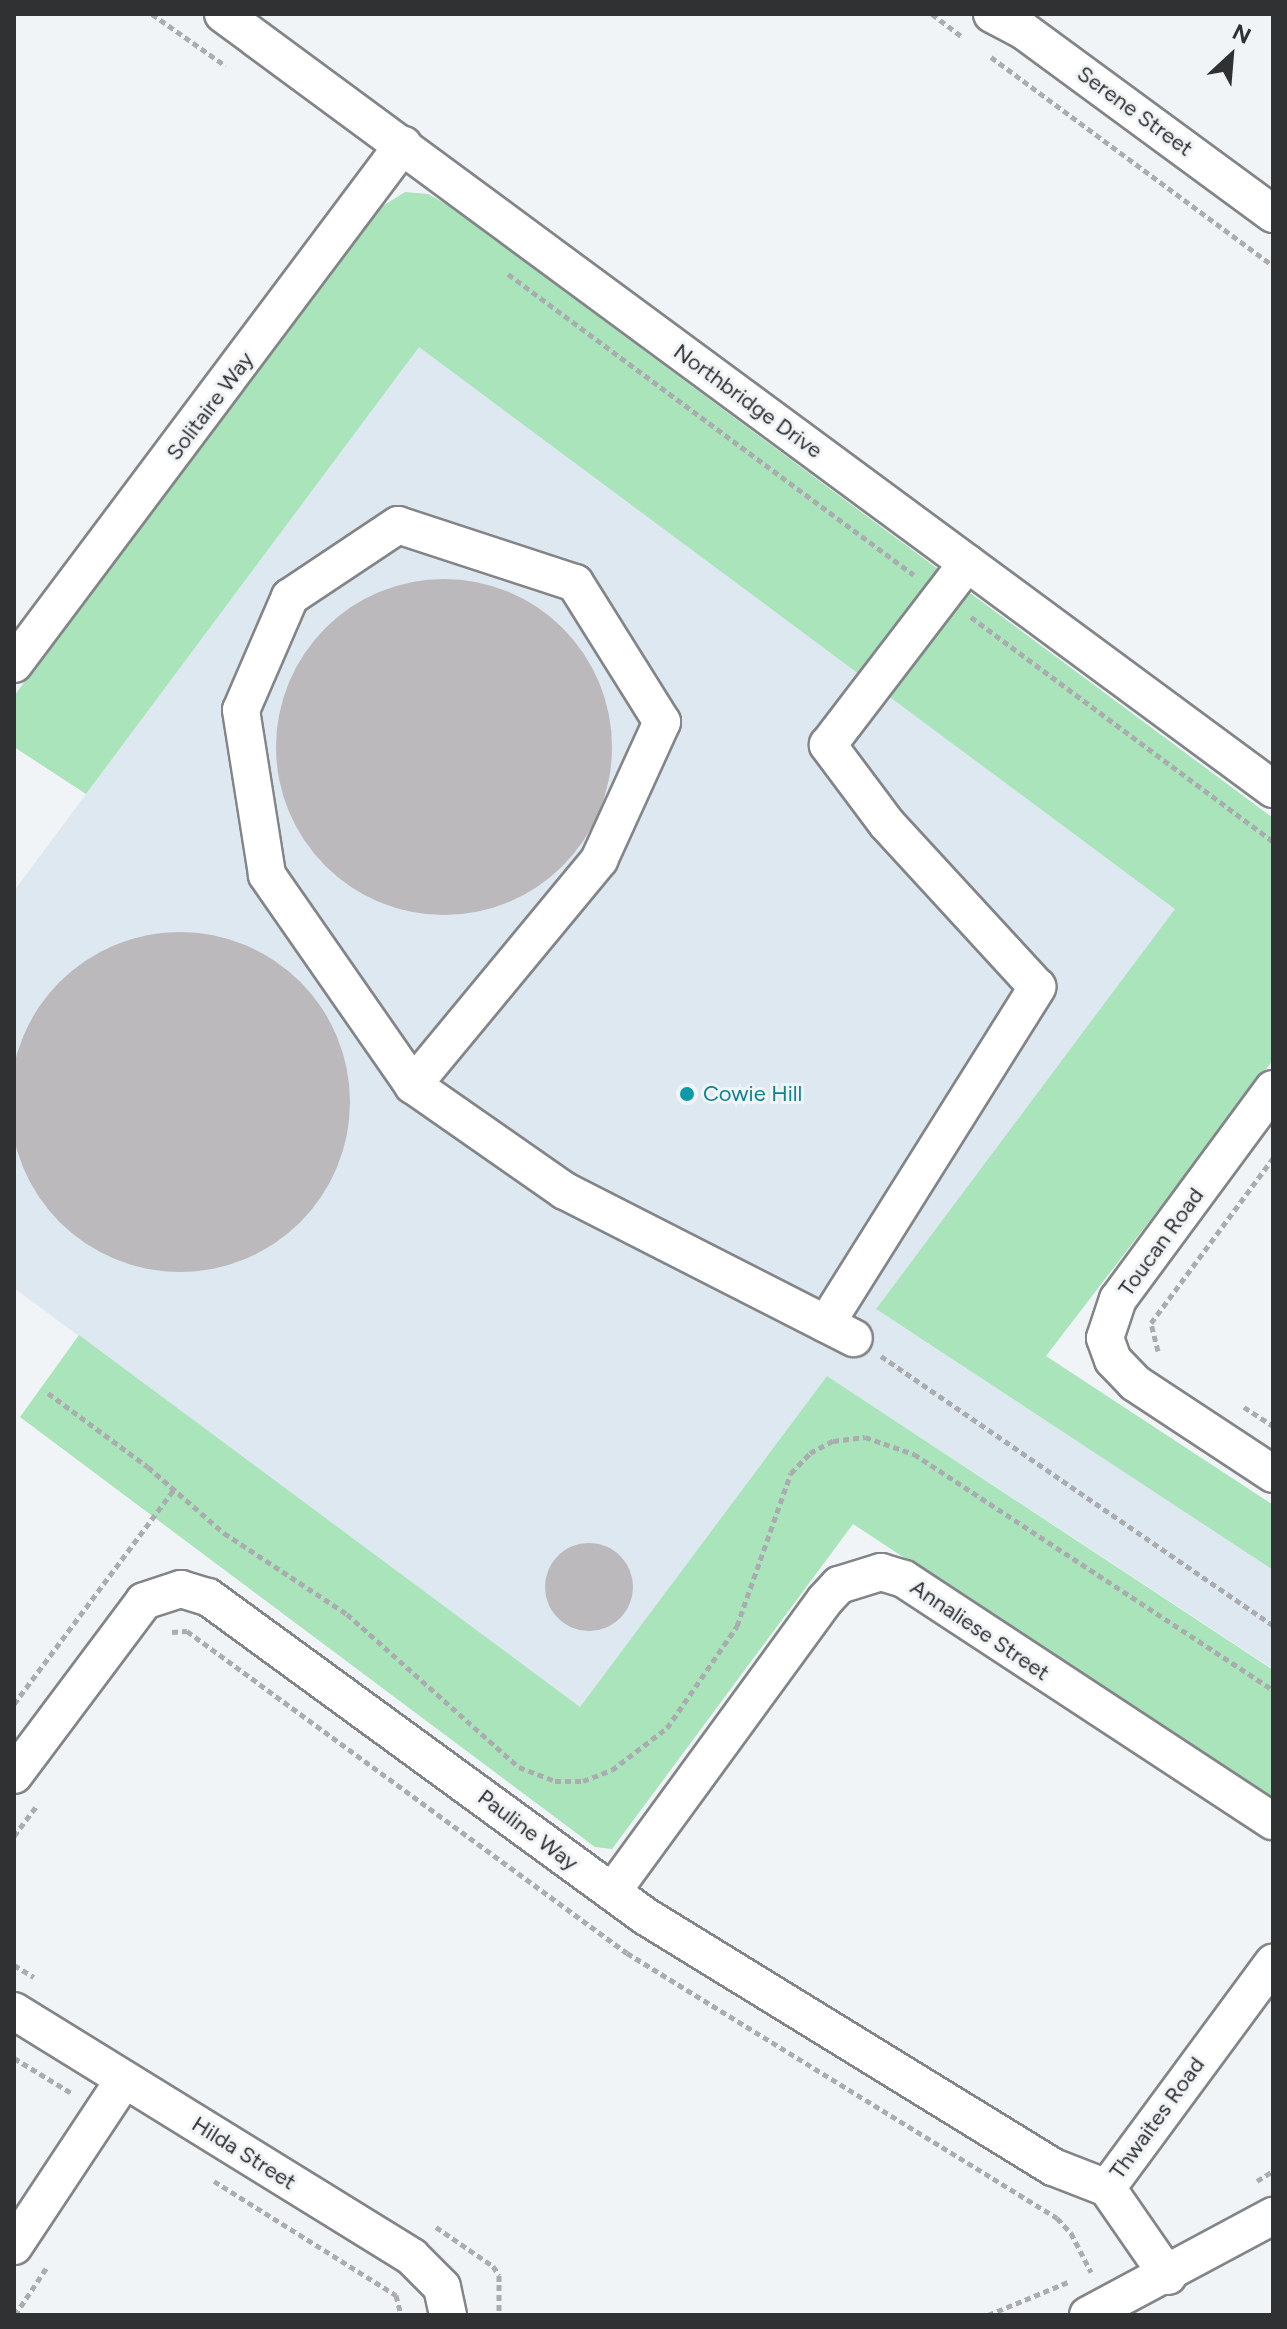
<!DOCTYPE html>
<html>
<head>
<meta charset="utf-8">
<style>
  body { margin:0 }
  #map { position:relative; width:1287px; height:2329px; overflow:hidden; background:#f1f4f7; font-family:Figtree,sans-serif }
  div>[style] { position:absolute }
  .built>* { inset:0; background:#dee8f0 }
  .green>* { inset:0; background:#a9e4bb }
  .building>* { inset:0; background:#bbb9bc }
  .round { border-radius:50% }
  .path>* { height:5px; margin-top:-2.5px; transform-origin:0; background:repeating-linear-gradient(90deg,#aaacaf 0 6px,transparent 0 10px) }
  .roads { filter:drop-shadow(2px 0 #838588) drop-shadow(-2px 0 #838588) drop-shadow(0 2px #838588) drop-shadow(0 -2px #838588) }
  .minor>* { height:36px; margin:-18px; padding:0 18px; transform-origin:18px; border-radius:18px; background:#fff }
  .dots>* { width:22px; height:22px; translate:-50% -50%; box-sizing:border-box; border:4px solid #f1f4f7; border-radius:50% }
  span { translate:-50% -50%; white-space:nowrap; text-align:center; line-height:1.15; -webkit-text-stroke:6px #f1f4f7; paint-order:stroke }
  .street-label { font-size:22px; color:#303132 }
  .culture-label { font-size:22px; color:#0d838f }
  .left { translate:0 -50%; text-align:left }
  .frame { position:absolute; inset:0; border:16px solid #303132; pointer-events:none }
  .north { position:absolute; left:1191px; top:16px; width:80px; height:80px; -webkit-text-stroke:6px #f1f4f7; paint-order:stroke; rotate:26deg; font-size:22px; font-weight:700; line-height:32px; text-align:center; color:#303132 }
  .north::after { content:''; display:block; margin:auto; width:28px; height:36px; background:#303132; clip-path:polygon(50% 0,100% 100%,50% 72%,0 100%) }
</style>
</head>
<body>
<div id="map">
  <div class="built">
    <i style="clip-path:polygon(419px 346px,1176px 909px,876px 1309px,1273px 1570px,1273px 1669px,827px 1376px,580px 1707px,14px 1288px,14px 891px)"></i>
  </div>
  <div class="green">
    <i style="clip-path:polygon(405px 192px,428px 194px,448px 205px,1273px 818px,1273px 1060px,1046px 1356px,1273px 1505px,1273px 1570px,876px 1309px,1175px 909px,419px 347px,86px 794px,14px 747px,14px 696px,373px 212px)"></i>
    <i style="clip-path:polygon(79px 1335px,580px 1707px,827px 1376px,1273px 1670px,1273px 1801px,853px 1524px,612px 1849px,595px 1847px,20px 1417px)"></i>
  </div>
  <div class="building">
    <i class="round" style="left:276px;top:579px;width:336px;height:336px"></i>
    <i class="round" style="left:10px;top:932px;width:340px;height:340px"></i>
    <i class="round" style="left:545px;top:1543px;width:88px;height:88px"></i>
  </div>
  <div class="path">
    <i style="left:152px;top:14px;width:90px;rotate:35.1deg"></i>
    <i style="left:932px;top:14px;width:39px;rotate:37deg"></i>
    <i style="left:991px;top:57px;width:351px;rotate:36.5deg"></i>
    <i style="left:508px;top:274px;width:505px;rotate:36.55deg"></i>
    <i style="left:971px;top:617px;width:376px;rotate:36.6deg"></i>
    <i style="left:1158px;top:1351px;width:29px;rotate:-104deg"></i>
    <i style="left:1151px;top:1323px;width:205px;rotate:-53.5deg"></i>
    <i style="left:881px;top:1356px;width:475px;rotate:34.5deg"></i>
    <i style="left:48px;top:1393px;width:124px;rotate:36.5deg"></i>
    <i style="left:148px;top:1467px;width:101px;rotate:41deg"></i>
    <i style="left:224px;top:1533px;width:147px;rotate:33.4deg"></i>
    <i style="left:347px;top:1614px;width:230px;rotate:41.7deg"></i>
    <i style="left:519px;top:1767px;width:39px;rotate:21deg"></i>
    <i style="left:555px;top:1781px;width:28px"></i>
    <i style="left:583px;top:1781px;width:31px;rotate:-21deg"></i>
    <i style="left:612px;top:1770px;width:69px;rotate:-37.4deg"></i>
    <i style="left:667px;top:1728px;width:124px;rotate:-55.5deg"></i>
    <i style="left:737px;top:1626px;width:162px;rotate:-70.6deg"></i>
    <i style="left:791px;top:1473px;width:28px;rotate:-46deg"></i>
    <i style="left:810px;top:1453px;width:26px;rotate:-28deg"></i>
    <i style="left:833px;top:1441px;width:32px;rotate:-7deg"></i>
    <i style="left:865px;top:1437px;width:52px;rotate:19.1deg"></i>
    <i style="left:914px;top:1454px;width:430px;rotate:33.3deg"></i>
    <i style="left:1244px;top:1407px;width:35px;rotate:33deg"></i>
    <i style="left:172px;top:1632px;width:15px;rotate:-4deg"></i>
    <i style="left:187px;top:1631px;width:545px;rotate:36.2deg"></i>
    <i style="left:627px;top:1953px;width:505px;rotate:31.64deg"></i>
    <i style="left:1057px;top:2218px;width:21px;rotate:47deg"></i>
    <i style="left:1071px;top:2233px;width:44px;rotate:62.9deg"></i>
    <i style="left:14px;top:1704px;width:268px;rotate:-53.3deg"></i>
    <i style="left:14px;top:1836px;width:39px;rotate:-53deg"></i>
    <i style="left:14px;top:1965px;width:23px;rotate:31deg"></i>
    <i style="left:14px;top:2058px;width:69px;rotate:31.4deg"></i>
    <i style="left:214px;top:2181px;width:215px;rotate:32.1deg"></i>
    <i style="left:396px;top:2295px;width:21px;rotate:76deg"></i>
    <i style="left:1257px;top:2181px;width:19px;rotate:-32deg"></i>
    <i style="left:436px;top:2227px;width:69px;rotate:34.4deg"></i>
    <i style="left:493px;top:2266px;width:11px;rotate:56deg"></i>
    <i style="left:499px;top:2275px;width:40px;rotate:90deg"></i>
    <i style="left:15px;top:2315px;width:58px;rotate:-56.3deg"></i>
    <i style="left:988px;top:2315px;width:87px;rotate:-22.4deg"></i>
  </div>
  <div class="roads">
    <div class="minor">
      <i style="left:223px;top:14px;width:1305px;rotate:36.43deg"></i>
      <i style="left:992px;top:14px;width:36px;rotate:28deg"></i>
      <i style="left:1024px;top:31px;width:309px;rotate:36.3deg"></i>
      <i style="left:14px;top:664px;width:649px;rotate:-53.15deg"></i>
      <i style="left:413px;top:1085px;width:292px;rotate:-50.4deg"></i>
      <i style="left:599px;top:860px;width:152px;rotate:-65.5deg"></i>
      <i style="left:662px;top:722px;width:164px;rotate:-122deg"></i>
      <i style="left:575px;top:583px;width:186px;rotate:-161.9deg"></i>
      <i style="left:398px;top:525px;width:130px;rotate:146.3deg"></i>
      <i style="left:290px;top:597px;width:123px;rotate:113.4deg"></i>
      <i style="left:241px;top:710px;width:167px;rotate:81deg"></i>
      <i style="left:267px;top:875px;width:256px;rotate:55.2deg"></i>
      <i style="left:413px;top:1085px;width:185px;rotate:34.9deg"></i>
      <i style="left:565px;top:1191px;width:324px;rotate:27deg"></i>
      <i style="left:1273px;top:1089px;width:261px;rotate:126.4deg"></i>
      <i style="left:1118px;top:1299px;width:41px;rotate:108.4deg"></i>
      <i style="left:1105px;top:1338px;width:23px;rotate:70deg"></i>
      <i style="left:1113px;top:1360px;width:32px;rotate:46deg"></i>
      <i style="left:1135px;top:1383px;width:165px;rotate:33.4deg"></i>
      <i style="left:826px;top:1324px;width:398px;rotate:-57.9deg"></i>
      <i style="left:1037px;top:987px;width:222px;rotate:-132.6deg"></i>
      <i style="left:887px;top:824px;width:99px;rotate:-126.8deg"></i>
      <i style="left:828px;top:745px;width:229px;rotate:-52.6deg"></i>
      <i style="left:14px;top:1775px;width:217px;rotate:-53.2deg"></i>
      <i style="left:144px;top:1601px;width:39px;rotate:-18deg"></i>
      <i style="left:181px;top:1589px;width:28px;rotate:17deg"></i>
      <i style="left:208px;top:1597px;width:541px;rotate:36.13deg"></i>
      <i style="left:645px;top:1916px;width:479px;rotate:31.6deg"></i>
      <i style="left:1053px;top:2167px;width:58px;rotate:21.3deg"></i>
      <i style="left:612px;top:1892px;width:361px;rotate:-53.9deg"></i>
      <i style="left:825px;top:1600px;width:21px;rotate:-47deg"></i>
      <i style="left:839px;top:1585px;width:44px;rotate:-17.2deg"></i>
      <i style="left:881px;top:1572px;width:24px;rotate:17deg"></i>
      <i style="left:904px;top:1579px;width:441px;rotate:33.3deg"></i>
      <i style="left:14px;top:2011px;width:468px;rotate:31.7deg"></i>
      <i style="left:412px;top:2257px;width:42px;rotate:45deg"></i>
      <i style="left:442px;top:2287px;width:29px;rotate:78deg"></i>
      <i style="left:14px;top:2246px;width:199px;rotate:-56.5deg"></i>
      <i style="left:1168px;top:2276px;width:107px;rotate:-124.7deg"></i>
      <i style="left:1107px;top:2188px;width:280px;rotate:-53.6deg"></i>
      <i style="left:1088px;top:2315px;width:210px;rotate:-28.2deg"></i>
    </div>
  </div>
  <div class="dots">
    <i style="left:687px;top:1094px;background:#0f9aa8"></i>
  </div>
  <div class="street-label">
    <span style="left:1135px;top:111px;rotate:36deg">Serene Street</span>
    <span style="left:748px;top:401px;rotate:36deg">Northbridge Drive</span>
    <span style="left:210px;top:406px;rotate:-53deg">Solitaire Way</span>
    <span style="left:1161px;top:1242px;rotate:-54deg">Toucan Road</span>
    <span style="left:980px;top:1630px;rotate:34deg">Annaliese Street</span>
    <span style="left:528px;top:1830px;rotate:37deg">Pauline Way</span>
    <span style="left:1157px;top:2118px;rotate:-54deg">Thwaites Road</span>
    <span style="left:244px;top:2153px;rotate:32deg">Hilda Street</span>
  </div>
  <div class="culture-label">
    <span class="left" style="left:703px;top:1094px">Cowie Hill</span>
  </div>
  <div class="frame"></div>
  <div class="north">N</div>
</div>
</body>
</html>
